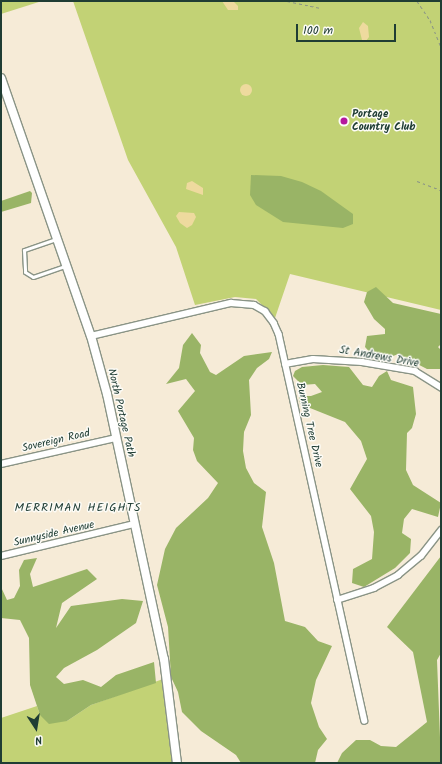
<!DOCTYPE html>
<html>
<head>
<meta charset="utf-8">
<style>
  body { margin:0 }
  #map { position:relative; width:442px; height:764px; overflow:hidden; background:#f6ebd7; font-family:Kalam,sans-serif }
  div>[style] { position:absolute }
  .green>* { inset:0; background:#c2d275 }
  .forest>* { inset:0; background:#99b466 }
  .sand>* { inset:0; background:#eeda9e }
  .round { border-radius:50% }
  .path>* { height:1px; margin-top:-0.5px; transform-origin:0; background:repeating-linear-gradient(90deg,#8a9486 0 3px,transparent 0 6px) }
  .roads { filter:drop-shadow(1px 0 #8a9486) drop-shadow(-1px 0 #8a9486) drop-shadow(0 1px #8a9486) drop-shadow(0 -1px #8a9486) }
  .service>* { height:3px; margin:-1.5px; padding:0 1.5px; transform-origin:1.5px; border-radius:1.5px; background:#fff }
  .minor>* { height:5.5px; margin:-2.75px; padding:0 2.75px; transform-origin:2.75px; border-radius:2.75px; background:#fff }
  .secondary>* { height:8px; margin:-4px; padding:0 4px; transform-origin:4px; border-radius:4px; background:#fff }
  .dots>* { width:11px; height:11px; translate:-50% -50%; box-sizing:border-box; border:2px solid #fdfcf7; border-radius:50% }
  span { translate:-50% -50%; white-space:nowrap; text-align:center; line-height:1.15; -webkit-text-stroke:3px #fdfcf7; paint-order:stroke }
  .poi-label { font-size:11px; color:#1f3d34; font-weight:700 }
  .left { translate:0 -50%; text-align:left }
  .street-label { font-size:11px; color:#1f3d34 }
  .neighbourhood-label { font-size:12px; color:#1f3d34; letter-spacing:1px }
  .frame { position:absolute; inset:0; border:2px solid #1f3d34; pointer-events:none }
  .north { position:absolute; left:16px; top:708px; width:40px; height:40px; -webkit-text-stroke:3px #fdfcf7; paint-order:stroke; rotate:168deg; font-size:11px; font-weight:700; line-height:16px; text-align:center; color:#1f3d34 }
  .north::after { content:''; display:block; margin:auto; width:14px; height:18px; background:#1f3d34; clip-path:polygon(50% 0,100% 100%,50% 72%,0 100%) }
  .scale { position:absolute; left:296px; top:24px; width:100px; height:18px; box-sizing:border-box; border:2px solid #1f3d34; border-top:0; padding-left:5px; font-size:12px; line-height:14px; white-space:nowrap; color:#1f3d34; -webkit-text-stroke:3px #fdfcf7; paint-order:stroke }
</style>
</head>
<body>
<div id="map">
  <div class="green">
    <i style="clip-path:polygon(1px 1px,42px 1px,1px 14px)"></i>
    <i style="clip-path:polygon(73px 1px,441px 1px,441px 310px,290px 274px,275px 318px,256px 299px,235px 297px,195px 305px,176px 247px,128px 160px)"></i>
    <i style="clip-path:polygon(163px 679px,174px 763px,1px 763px,1px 718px,37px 706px,40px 715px,67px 721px,91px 705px)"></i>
  </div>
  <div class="forest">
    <i style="clip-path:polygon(251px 175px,281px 176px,302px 182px,321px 191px,353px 214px,353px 224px,343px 228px,283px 222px,256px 205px,250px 195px)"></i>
    <i style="clip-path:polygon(30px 191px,32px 193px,31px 203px,1px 212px,1px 201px)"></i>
    <i style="clip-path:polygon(376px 287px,393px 303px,441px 314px,441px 344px,438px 347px,441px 350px,441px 369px,427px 369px,398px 354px,379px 362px,365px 347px,367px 336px,385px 334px,385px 329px,374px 319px,364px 302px,367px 292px)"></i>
    <i style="clip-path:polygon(192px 333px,201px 345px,200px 353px,210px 372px,216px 375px,244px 356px,272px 352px,269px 359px,257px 368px,249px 380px,251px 415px,244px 432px,243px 451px,246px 468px,254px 483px,266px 492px,262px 527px,274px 563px,285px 621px,305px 627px,318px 641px,332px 646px,316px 680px,311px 703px,319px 727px,327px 739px,318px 750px,315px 763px,241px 763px,236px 755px,201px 731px,182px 712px,178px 692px,171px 677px,168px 627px,157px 585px,165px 549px,176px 528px,208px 498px,218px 483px,197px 461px,193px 450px,194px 438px,178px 411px,195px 391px,186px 379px,166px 384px,179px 368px,183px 345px)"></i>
    <i style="clip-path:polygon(323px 365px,349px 367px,363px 385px,372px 387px,379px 376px,387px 371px,391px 380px,413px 387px,416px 414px,412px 428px,407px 433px,406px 470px,413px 485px,441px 503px,438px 517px,412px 509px,404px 519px,402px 533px,411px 539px,410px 553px,395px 568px,364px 587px,352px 583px,353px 569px,372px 559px,374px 532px,371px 516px,350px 489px,367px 459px,361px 441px,345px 422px,300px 404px,299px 396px,311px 396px,322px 392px,315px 384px,302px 385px,293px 376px,295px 371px,302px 367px)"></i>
    <i style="clip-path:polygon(441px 556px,441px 653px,437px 660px,441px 763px,337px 763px,342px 753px,356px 740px,370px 740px,381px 746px,396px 747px,427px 722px,413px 652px,387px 627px)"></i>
    <i style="clip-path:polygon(37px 558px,30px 574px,33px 587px,87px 569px,97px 579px,62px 603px,56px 628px,71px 606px,122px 599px,143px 601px,136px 623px,97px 650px,64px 668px,56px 677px,64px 684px,83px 680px,101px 687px,116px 675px,154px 662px,156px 683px,91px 705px,67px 721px,49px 724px,40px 715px,30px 685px,29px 638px,20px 620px,1px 618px,1px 587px,7px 600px,14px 598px,20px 586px,19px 570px,24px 560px)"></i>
  </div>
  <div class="sand">
    <i style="clip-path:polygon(222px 1px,233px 1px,238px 6px,238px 10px,228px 10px)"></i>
    <i style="clip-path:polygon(363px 22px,368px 26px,369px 37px,366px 41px,362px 40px,359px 28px)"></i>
    <i class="round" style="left:240px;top:84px;width:12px;height:12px"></i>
    <i style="clip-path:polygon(192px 181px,203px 188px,203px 195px,186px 189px,187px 183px)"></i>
    <i style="clip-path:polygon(179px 212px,194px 213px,196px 217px,192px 225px,187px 228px,180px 223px,176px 216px)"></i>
  </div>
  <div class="path">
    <i style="left:287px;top:1px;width:33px;rotate:12deg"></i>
    <i style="left:417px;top:1px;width:23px;rotate:56deg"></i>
    <i style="left:430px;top:20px;width:29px;rotate:68deg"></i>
    <i style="left:417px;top:181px;width:26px;rotate:21deg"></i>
  </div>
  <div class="roads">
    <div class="service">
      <i style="left:56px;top:239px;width:34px;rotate:161deg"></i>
      <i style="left:24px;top:250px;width:22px;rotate:87deg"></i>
      <i style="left:25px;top:272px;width:9px;rotate:32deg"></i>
      <i style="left:33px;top:277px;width:34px;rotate:-19deg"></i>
    </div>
    <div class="minor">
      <i style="left:91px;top:336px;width:144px;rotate:-13.3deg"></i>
      <i style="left:231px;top:303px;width:23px;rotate:5deg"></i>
      <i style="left:254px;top:305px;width:13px;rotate:29deg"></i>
      <i style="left:265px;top:311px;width:15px;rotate:53deg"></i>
      <i style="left:274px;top:323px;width:12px;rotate:66deg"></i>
      <i style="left:279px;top:334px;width:396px;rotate:77.5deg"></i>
      <i style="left:285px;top:364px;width:28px;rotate:-10deg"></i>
      <i style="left:313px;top:359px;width:49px;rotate:3.5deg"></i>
      <i style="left:362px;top:362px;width:54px;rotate:9.6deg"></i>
      <i style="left:415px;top:371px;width:31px;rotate:32deg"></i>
      <i style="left:1px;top:464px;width:118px;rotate:-12.7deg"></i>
      <i style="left:1px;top:556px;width:137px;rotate:-13.5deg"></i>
      <i style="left:337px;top:600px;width:39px;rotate:-18deg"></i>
      <i style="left:374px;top:588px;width:27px;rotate:-28deg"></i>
      <i style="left:398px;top:575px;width:30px;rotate:-40deg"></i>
      <i style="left:421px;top:556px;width:33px;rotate:-52deg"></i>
    </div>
    <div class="secondary">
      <i style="left:1px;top:78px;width:273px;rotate:70.8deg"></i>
      <i style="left:91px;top:336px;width:60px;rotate:74.6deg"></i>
      <i style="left:107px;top:394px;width:271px;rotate:77.9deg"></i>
      <i style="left:164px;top:659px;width:105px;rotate:82.9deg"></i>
    </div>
  </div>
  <div class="dots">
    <i style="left:344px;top:121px;background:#b5179e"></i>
  </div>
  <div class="poi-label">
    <span class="left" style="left:352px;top:121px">Portage<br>Country Club</span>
  </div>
  <div class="street-label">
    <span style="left:379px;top:357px;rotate:10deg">St Andrews Drive</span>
    <span style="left:121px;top:413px;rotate:77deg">North Portage Path</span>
    <span style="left:309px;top:425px;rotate:77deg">Burning Tree Drive</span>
    <span style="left:56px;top:441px;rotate:-13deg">Sovereign Road</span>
    <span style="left:54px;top:534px;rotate:-13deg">Sunnyside Avenue</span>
  </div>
  <div class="neighbourhood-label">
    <span style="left:78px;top:508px">MERRIMAN HEIGHTS</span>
  </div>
  <div class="frame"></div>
  <div class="north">N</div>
  <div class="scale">100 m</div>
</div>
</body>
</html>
